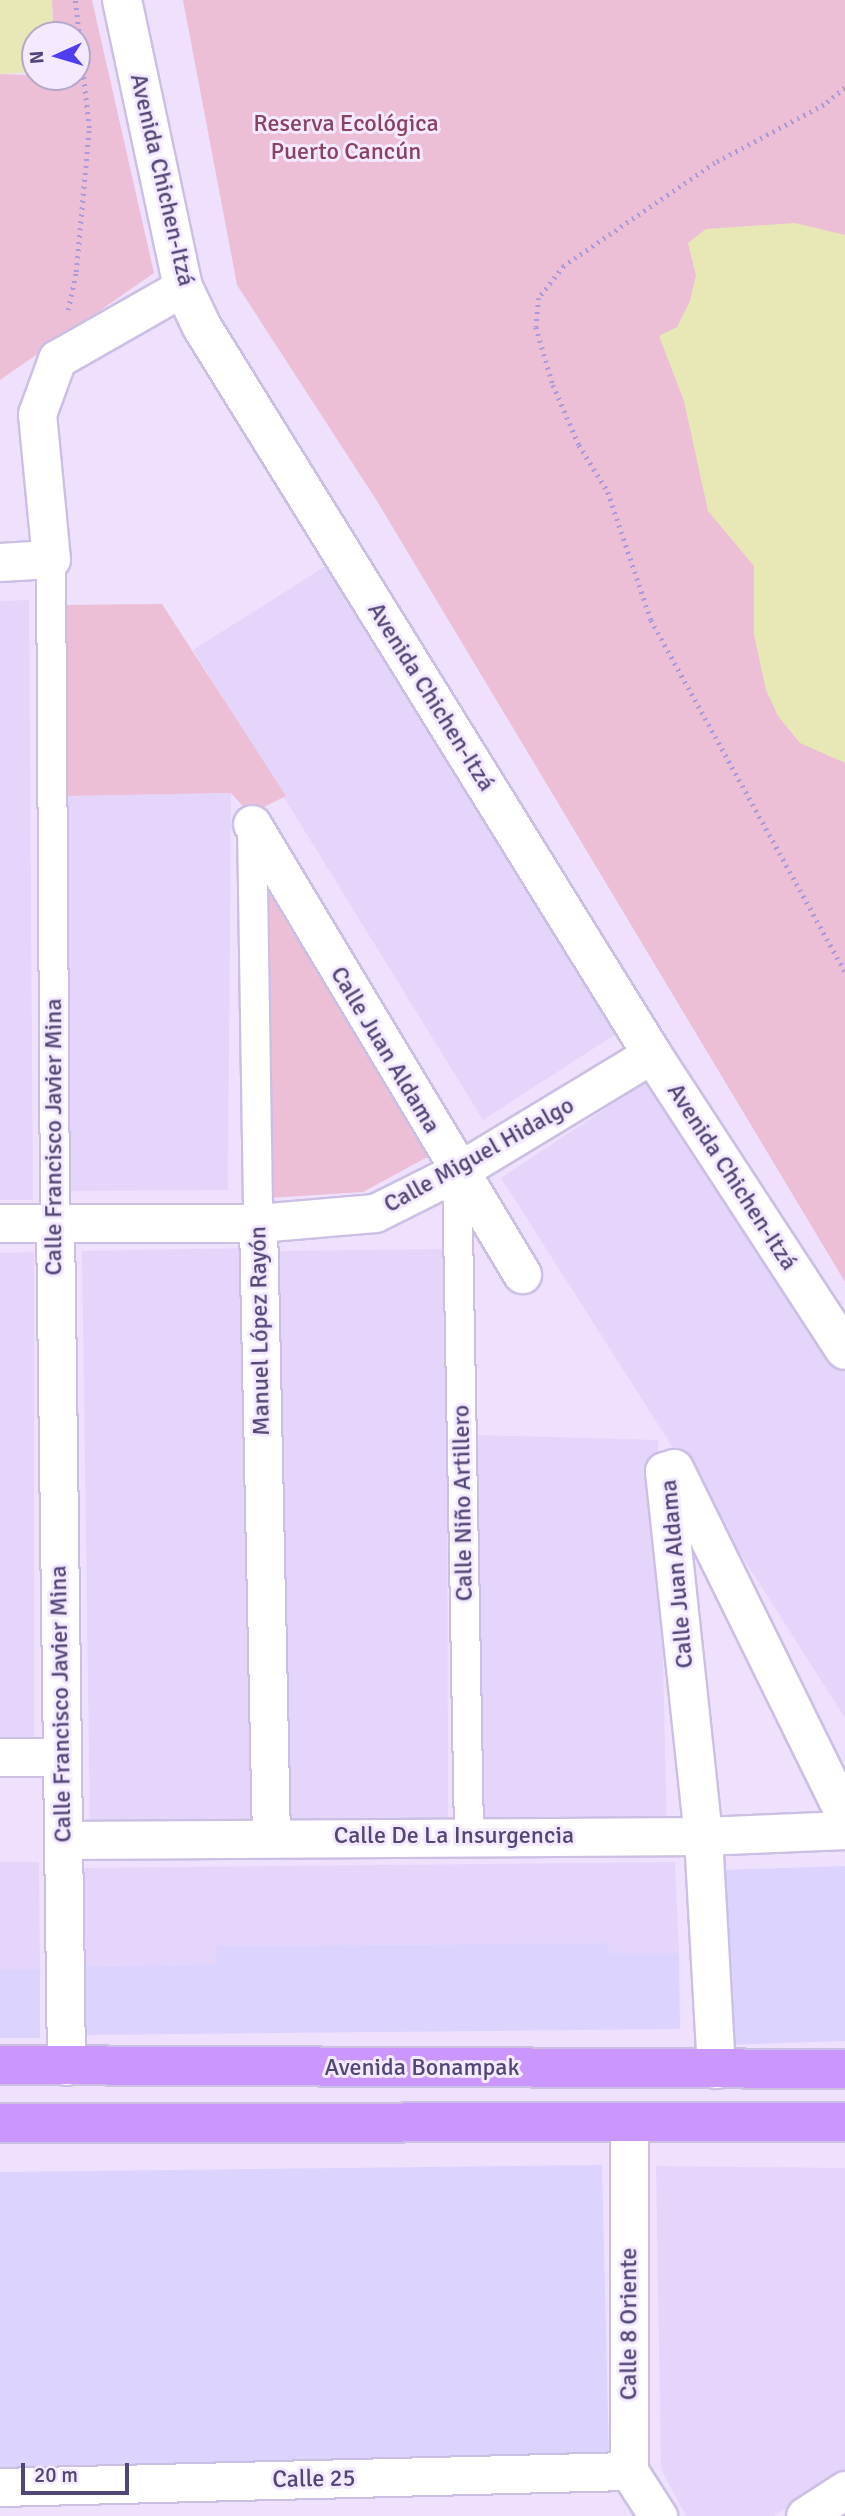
<!DOCTYPE html>
<html>
<head>
<meta charset="utf-8">
<style>
  body { margin:0 }
  #map { position:relative; width:845px; height:2516px; overflow:hidden; background:#efe1fe; font-family:Signika,sans-serif }
  div>[style] { position:absolute }
  .residential>* { inset:0; background:#e6d5fb }
  .commercial>* { inset:0; background:#dcd4ff }
  .green>* { inset:0; background:#ecbfd7 }
  .water>* { inset:0; background:#e7e8b5 }
  .path>* { height:4.5px; margin-top:-2.25px; transform-origin:0; background:repeating-linear-gradient(90deg,#ab9ada 0 2px,transparent 0 7px) }
  .roads { filter:drop-shadow(2px 0 #ccbfe4) drop-shadow(-2px 0 #ccbfe4) drop-shadow(0 2px #ccbfe4) drop-shadow(0 -2px #ccbfe4) }
  .pedestrian>* { height:28px; margin:-14px; padding:0 14px; transform-origin:14px; border-radius:14px; background:#fff }
  .minor>* { height:37px; margin:-18.5px; padding:0 18.5px; transform-origin:18.5px; border-radius:18.5px; background:#fff }
  .tertiary>* { height:38px; margin:-19px; padding:0 19px; transform-origin:19px; border-radius:19px; background:#fff }
  .primary>* { height:38px; margin:-19px; padding:0 19px; transform-origin:19px; border-radius:19px; background:#cb97ff }
  span { translate:-50% -50%; white-space:nowrap; text-align:center; line-height:1.15; -webkit-text-stroke:6px #f4e9ff; paint-order:stroke }
  .park-label { font-size:24px; color:#8a4260 }
  .street-label { font-size:24px; color:#514677 }
  .north { position:absolute; left:21px; top:21px; width:70px; height:70px; box-sizing:border-box; background:#f4e9ff; border:2px solid #b3a8c9; border-radius:50%; rotate:266deg; font-size:19px; font-weight:700; line-height:28px; text-align:center; color:#514677 }
  .north::after { content:''; display:block; margin:auto; width:24px; height:32px; background:#4f3ef0; clip-path:polygon(50% 0,100% 100%,50% 72%,0 100%) }
  .scale { position:absolute; left:21px; top:2463px; width:108px; height:32px; box-sizing:border-box; border:4px solid #514677; border-top:0; padding-left:9px; font-size:21px; line-height:24px; white-space:nowrap; color:#514677; -webkit-text-stroke:5px #f4e9ff; paint-order:stroke }
</style>
</head>
<body>
<div id="map">
  <div class="residential">
    <i style="clip-path:polygon(332px 562px,627px 1027px,483px 1120px,193px 650px)"></i>
    <i style="clip-path:polygon(29px 600px,33px 1200px,0 1200px,0 601px)"></i>
    <i style="clip-path:polygon(231px 793px,228px 1190px,67px 1191px,66px 796px)"></i>
    <i style="clip-path:polygon(659px 1073px,845px 1364px,845px 1718px,501px 1178px)"></i>
    <i style="clip-path:polygon(249px 1248px,254px 1833px,90px 1831px,82px 1251px)"></i>
    <i style="clip-path:polygon(447px 1249px,448px 1834px,275px 1833px,277px 1251px)"></i>
    <i style="clip-path:polygon(34px 1252px,34px 1742px,0 1743px,0 1253px)"></i>
    <i style="clip-path:polygon(477px 1435px,658px 1440px,667px 1833px,479px 1833px)"></i>
    <i style="clip-path:polygon(0 1862px,39px 1862px,40px 1970px,0 1970px)"></i>
    <i style="clip-path:polygon(675px 1862px,679px 1953px,608px 1953px,607px 1943px,216px 1946px,216px 1964px,86px 1966px,83px 1868px)"></i>
    <i style="clip-path:polygon(656px 2166px,845px 2168px,845px 2471px,774px 2516px,686px 2516px,661px 2469px)"></i>
  </div>
  <div class="commercial">
    <i style="clip-path:polygon(845px 1866px,845px 2041px,727px 2045px,721px 1870px)"></i>
    <i style="clip-path:polygon(608px 1943px,609px 1953px,679px 1953px,680px 2029px,86px 2035px,86px 1966px,215px 1964px,216px 1946px)"></i>
    <i style="clip-path:polygon(0 1970px,40px 1970px,40px 2038px,0 2038px)"></i>
    <i style="clip-path:polygon(602px 2165px,609px 2457px,0 2473px,0 2172px)"></i>
  </div>
  <div class="green">
    <i style="clip-path:polygon(52px 0,92px 0,154px 273px,0 380px,0 74px,77px 77px,77px 35px,53px 35px)"></i>
    <i style="clip-path:polygon(183px 0,845px 0,845px 1282px,377px 501px,237px 285px)"></i>
    <i style="clip-path:polygon(162px 604px,286px 796px,250px 814px,231px 793px,66px 796px,59px 605px)"></i>
    <i style="clip-path:polygon(257px 847px,433px 1154px,363px 1192px,269px 1198px)"></i>
  </div>
  <div class="water">
    <i style="clip-path:polygon(0 0,52px 0,53px 35px,35px 35px,35px 72px,0 74px)"></i>
    <i style="clip-path:polygon(795px 223px,845px 235px,845px 763px,800px 743px,778px 716px,766px 690px,754px 635px,754px 566px,708px 511px,684px 401px,659px 336px,677px 327px,690px 301px,696px 275px,688px 243px,706px 229px)"></i>
  </div>
  <div class="path">
    <i style="left:845px;top:88px;width:27px;rotate:141deg"></i>
    <i style="left:824px;top:105px;width:123px;rotate:152deg"></i>
    <i style="left:715px;top:163px;width:183px;rotate:145.7deg"></i>
    <i style="left:564px;top:266px;width:41px;rotate:128deg"></i>
    <i style="left:539px;top:298px;width:29px;rotate:96deg"></i>
    <i style="left:536px;top:327px;width:60px;rotate:73.7deg"></i>
    <i style="left:553px;top:385px;width:65px;rotate:66.6deg"></i>
    <i style="left:579px;top:445px;width:55px;rotate:58.3deg"></i>
    <i style="left:608px;top:492px;width:135px;rotate:71.4deg"></i>
    <i style="left:651px;top:620px;width:401px;rotate:61.1deg"></i>
    <i style="left:68px;top:310px;width:39px;rotate:-78deg"></i>
    <i style="left:76px;top:272px;width:145px;rotate:-84.8deg"></i>
    <i style="left:89px;top:128px;width:129px;rotate:-96.2deg"></i>
  </div>
  <div class="roads">
    <div class="pedestrian">
      <i style="left:51px;top:559px;width:664px;rotate:89.65deg"></i>
      <i style="left:252px;top:824px;width:399px;rotate:89.1deg"></i>
      <i style="left:457px;top:1172px;width:663px;rotate:88.96deg"></i>
    </div>
    <div class="minor">
      <i style="left:0;top:562px;width:51px;rotate:-3.4deg"></i>
      <i style="left:51px;top:559px;width:146px;rotate:-95.5deg"></i>
      <i style="left:37px;top:414px;width:59px;rotate:-70deg"></i>
      <i style="left:57px;top:359px;width:145px;rotate:-29.7deg"></i>
      <i style="left:252px;top:824px;width:525px;rotate:59.04deg"></i>
      <i style="left:0;top:1223px;width:258px"></i>
      <i style="left:258px;top:1223px;width:117px;rotate:-4.9deg"></i>
      <i style="left:375px;top:1213px;width:92px;rotate:-26.6deg"></i>
      <i style="left:457px;top:1172px;width:228px;rotate:-31.2deg"></i>
      <i style="left:55px;top:1223px;width:843px;rotate:89.25deg"></i>
      <i style="left:258px;top:1223px;width:615px;rotate:88.79deg"></i>
      <i style="left:0;top:1757px;width:62px"></i>
      <i style="left:63px;top:1840px;width:640px;rotate:-0.36deg"></i>
      <i style="left:703px;top:1836px;width:142px;rotate:-2.4deg"></i>
      <i style="left:716px;top:2069px;width:233px;rotate:-93.2deg"></i>
      <i style="left:703px;top:1836px;width:367px;rotate:-96.1deg"></i>
      <i style="left:664px;top:1471px;width:10px;rotate:-17deg"></i>
      <i style="left:674px;top:1468px;width:387px;rotate:63.8deg"></i>
      <i style="left:629px;top:2124px;width:347px;rotate:90deg"></i>
      <i style="left:629px;top:2471px;width:54px;rotate:57.2deg"></i>
      <i style="left:0;top:2487px;width:629px;rotate:-1.46deg"></i>
      <i style="left:805px;top:2516px;width:48px;rotate:-33deg"></i>
    </div>
    <div class="tertiary">
      <i style="left:122px;top:0;width:293px;rotate:78deg"></i>
      <i style="left:183px;top:287px;width:44px;rotate:64.6deg"></i>
      <i style="left:202px;top:327px;width:855px;rotate:58.24deg"></i>
      <i style="left:652px;top:1054px;width:353px;rotate:56.9deg"></i>
    </div>
    <div class="primary">
      <i style="left:0;top:2065px;width:845px;rotate:0.27deg"></i>
      <i style="left:0;top:2123px;width:845px;rotate:-0.07deg"></i>
    </div>
  </div>
  <div class="park-label">
    <span style="left:346px;top:138px">Reserva Ecológica<br>Puerto Cancún</span>
  </div>
  <div class="street-label">
    <span style="left:162px;top:180px;rotate:77deg">Avenida Chichen-Itzá</span>
    <span style="left:431px;top:697px;rotate:58deg">Avenida Chichen-Itzá</span>
    <span style="left:385px;top:1050px;rotate:59deg">Calle Juan Aldama</span>
    <span style="left:54px;top:1137px;rotate:-90deg">Calle Francisco Javier Mina</span>
    <span style="left:479px;top:1155px;rotate:-29deg">Calle Miguel Hidalgo</span>
    <span style="left:732px;top:1177px;rotate:57deg">Avenida Chichen-Itzá</span>
    <span style="left:260px;top:1331px;rotate:-91deg">Manuel López Rayón</span>
    <span style="left:463px;top:1503px;rotate:-91deg">Calle Niño Artillero</span>
    <span style="left:677px;top:1574px;rotate:-95deg">Calle Juan Aldama</span>
    <span style="left:61px;top:1704px;rotate:-91deg">Calle Francisco Javier Mina</span>
    <span style="left:454px;top:1836px">Calle De La Insurgencia</span>
    <span style="left:422px;top:2068px">Avenida Bonampak</span>
    <span style="left:629px;top:2324px;rotate:-90deg">Calle 8 Oriente</span>
    <span style="left:314px;top:2479px;rotate:-1deg">Calle 25</span>
  </div>
  <div class="north">N</div>
  <div class="scale">20 m</div>
</div>
</body>
</html>
